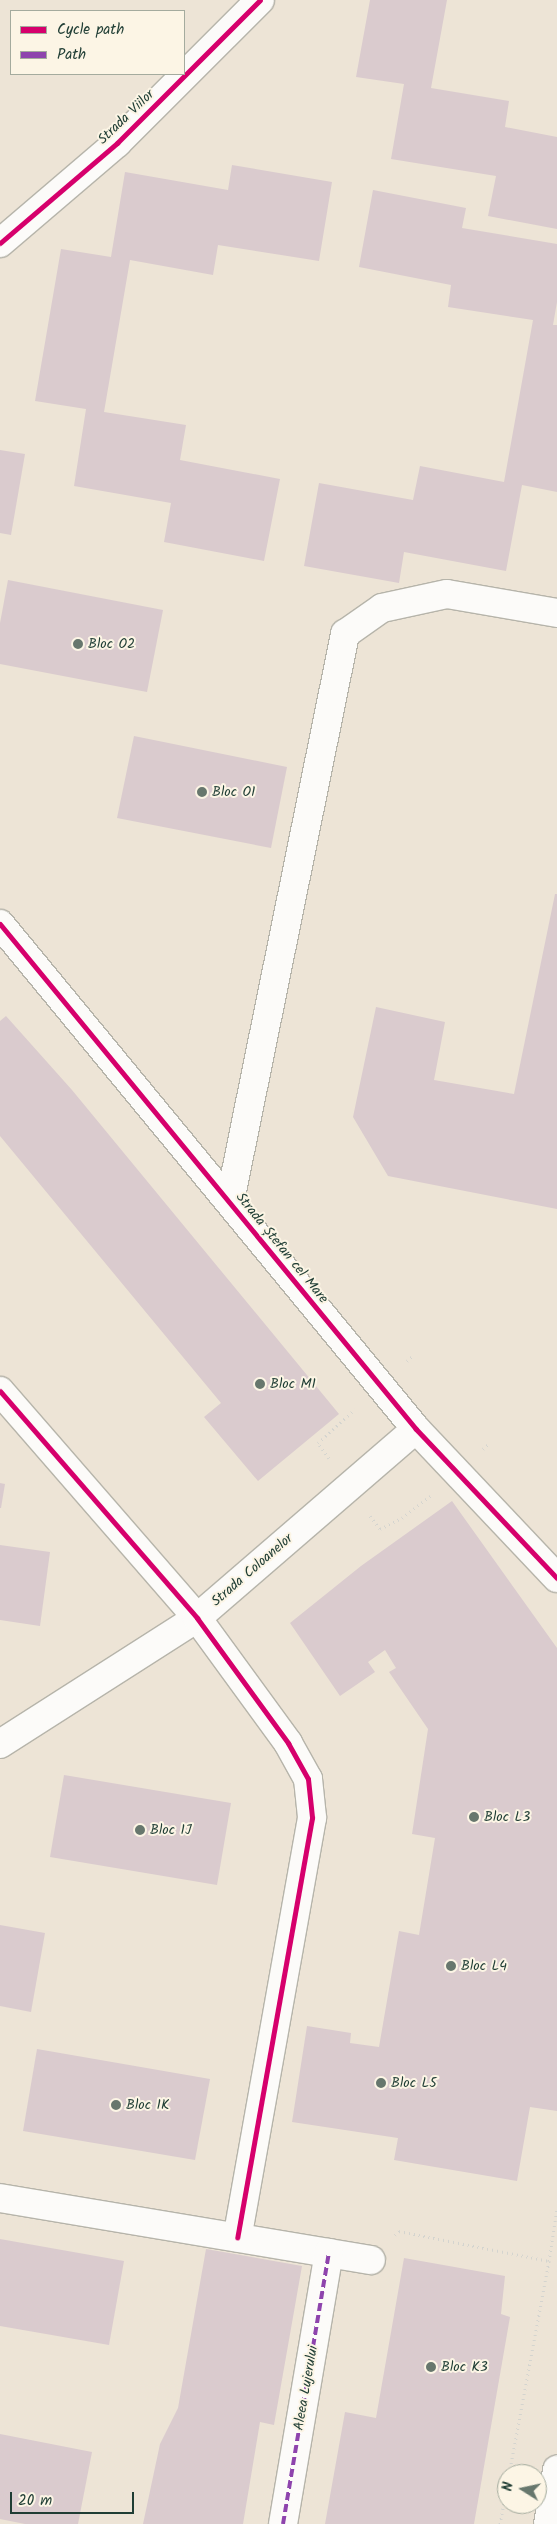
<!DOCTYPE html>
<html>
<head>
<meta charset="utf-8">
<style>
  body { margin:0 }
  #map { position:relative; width:557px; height:2524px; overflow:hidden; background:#ede4d6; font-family:Kalam,sans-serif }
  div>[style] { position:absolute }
  .building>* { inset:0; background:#dacbce }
  .path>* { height:3px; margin-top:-1.5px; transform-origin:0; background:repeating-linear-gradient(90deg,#d4d4cf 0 1px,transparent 0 5px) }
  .roads { filter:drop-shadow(1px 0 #b6b4aa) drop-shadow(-1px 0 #b6b4aa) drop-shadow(0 1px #b6b4aa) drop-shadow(0 -1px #b6b4aa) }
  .minor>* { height:28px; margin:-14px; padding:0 14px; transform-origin:14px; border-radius:14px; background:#fcfbf9 }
  .major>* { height:28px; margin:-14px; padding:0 14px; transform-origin:14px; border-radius:14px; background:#fcfbf9 }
  .quiet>* { height:4px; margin-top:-2px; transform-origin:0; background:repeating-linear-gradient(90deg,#8e44ad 0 8px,transparent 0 12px) }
  .cycleway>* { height:5px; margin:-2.5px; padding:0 2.5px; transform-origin:2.5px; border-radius:2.5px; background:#d6006c }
  .dots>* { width:14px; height:14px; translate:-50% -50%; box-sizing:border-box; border:2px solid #fcf5e5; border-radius:50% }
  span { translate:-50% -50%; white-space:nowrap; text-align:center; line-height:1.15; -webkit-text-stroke:4px #fcf5e5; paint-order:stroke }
  .street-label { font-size:14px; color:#1f3d34 }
  .poi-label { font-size:14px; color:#1f3d34 }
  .left { translate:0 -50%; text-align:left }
  .legend { position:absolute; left:10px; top:10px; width:175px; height:65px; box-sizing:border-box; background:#fcf5e5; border:1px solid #a4ab9e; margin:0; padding:6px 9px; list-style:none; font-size:15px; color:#1f3d34 }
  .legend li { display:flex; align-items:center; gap:10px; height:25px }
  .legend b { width:25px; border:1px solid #a4ab9e }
  .north { position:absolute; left:497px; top:2464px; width:50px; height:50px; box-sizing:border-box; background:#fcf5e5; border:1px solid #a4ab9e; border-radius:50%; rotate:280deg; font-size:14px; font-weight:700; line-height:20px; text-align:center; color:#1f3d34 }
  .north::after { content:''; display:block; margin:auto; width:18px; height:22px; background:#67776d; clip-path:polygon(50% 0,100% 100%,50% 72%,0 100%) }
  .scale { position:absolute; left:10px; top:2492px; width:124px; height:22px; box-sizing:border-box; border:2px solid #1f3d34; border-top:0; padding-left:6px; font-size:15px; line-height:18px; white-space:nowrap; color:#1f3d34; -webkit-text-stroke:4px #fcf5e5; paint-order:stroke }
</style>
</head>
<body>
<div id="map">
  <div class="building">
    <i style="clip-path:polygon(370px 0,447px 0,431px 88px,509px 101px,505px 127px,557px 137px,557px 229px,488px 216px,496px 176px,391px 159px,404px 84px,356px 77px)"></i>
    <i style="clip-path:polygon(232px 165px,332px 182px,319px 261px,218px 245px,213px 275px,130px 260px,104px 412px,186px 425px,180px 460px,280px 479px,264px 561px,164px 542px,171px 503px,74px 486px,86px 409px,35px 401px,61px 249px,111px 257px,125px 172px,228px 190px)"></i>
    <i style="clip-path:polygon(373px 190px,466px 208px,462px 228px,557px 244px,557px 302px,553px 325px,557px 325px,557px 492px,522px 485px,506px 571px,404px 552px,399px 583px,304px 566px,319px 483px,413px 500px,420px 466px,504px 482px,533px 320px,448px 307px,451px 285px,359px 267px)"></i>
    <i style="clip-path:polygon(0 450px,25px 454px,11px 535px,0 533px)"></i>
    <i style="clip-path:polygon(8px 580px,163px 610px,147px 692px,0 664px,0 623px)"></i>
    <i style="clip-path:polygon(134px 736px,287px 767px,271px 848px,117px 818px)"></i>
    <i style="clip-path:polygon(555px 894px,557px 894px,557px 1209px,388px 1176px,353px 1117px,376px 1007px,445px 1022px,434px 1080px,514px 1094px)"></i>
    <i style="clip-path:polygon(6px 1016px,72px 1090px,339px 1414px,258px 1481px,204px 1417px,221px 1403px,0 1136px,0 1021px)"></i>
    <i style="clip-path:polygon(0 1483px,5px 1484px,1px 1508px,0 1508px)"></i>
    <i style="clip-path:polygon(452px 1501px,557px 1648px,557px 2111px,530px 2107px,517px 2181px,394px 2160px,398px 2138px,292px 2122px,307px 2026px,351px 2033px,350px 2043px,379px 2047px,399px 1931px,419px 1935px,435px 1838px,412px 1834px,428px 1729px,389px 1672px,396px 1668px,385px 1650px,368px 1662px,375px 1672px,340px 1696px,290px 1623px,361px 1566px)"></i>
    <i style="clip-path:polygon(0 1545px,50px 1552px,40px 1626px,0 1620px)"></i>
    <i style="clip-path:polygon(64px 1775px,231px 1803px,217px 1885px,50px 1857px)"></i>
    <i style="clip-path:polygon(0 1925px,45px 1933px,31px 2012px,0 2006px)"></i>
    <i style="clip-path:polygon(37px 2049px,210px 2079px,195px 2160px,23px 2131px)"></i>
    <i style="clip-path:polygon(0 2239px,124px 2261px,109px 2345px,0 2326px)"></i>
    <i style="clip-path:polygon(206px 2249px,302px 2266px,274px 2425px,260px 2422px,243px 2524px,143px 2524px,160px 2444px,178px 2408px)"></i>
    <i style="clip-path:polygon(404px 2258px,505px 2276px,501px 2314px,510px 2317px,474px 2524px,325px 2524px,345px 2412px,376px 2418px)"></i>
    <i style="clip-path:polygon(0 2434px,92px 2452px,78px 2524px,25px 2524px,0 2519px)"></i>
  </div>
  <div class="path">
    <i style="left:407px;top:1361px;width:9px;rotate:-41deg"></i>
    <i style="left:483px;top:1449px;width:9px;rotate:-41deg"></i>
    <i style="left:329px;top:1458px;width:19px;rotate:-126deg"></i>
    <i style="left:318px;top:1443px;width:50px;rotate:-42.6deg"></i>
    <i style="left:370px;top:1516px;width:16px;rotate:52deg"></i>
    <i style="left:380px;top:1529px;width:25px;rotate:-27deg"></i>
    <i style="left:402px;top:1518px;width:36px;rotate:-38deg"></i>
    <i style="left:395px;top:2235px;width:6px;rotate:-45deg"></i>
    <i style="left:399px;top:2231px;width:153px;rotate:11.3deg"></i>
    <i style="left:549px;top:2261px;width:217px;rotate:100.6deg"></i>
    <i style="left:549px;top:2261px;width:53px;rotate:-81.3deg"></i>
    <i style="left:500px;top:2524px;width:38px;rotate:-79deg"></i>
  </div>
  <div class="roads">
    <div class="minor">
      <i style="left:0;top:243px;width:154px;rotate:-40.5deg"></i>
      <i style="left:117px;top:143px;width:202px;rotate:-45deg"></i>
      <i style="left:0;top:924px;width:654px;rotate:50.52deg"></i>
      <i style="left:416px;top:1429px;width:205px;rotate:46.6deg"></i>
      <i style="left:230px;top:1201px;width:579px;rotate:-78.53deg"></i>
      <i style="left:345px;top:634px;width:45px;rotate:-35.1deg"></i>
      <i style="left:382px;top:608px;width:66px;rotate:-12.2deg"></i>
      <i style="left:447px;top:594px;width:112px;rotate:9.8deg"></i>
      <i style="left:0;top:1391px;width:301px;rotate:49deg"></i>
      <i style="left:197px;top:1618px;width:155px;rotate:53.9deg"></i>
      <i style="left:288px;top:1743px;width:41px;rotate:60.9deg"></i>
      <i style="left:308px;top:1779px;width:39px;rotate:84deg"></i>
      <i style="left:312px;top:1818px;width:426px;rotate:100.1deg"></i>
      <i style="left:0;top:1744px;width:234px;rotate:-32.6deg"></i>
      <i style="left:197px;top:1618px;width:289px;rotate:-40.8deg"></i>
      <i style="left:0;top:2198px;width:376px;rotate:9.5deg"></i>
      <i style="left:283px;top:2524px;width:275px;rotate:-80.4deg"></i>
    </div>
    <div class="major">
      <i style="left:548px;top:2524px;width:55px;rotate:-80.5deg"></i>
    </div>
  </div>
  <div class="quiet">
    <i style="left:283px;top:2524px;width:275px;rotate:-80.4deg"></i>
  </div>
  <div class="cycleway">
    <i style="left:0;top:243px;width:154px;rotate:-40.5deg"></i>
    <i style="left:117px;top:143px;width:202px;rotate:-45deg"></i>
    <i style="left:0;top:924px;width:654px;rotate:50.52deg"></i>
    <i style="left:416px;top:1429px;width:205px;rotate:46.6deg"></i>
    <i style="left:0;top:1391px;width:301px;rotate:49deg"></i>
    <i style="left:197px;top:1618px;width:155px;rotate:53.9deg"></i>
    <i style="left:288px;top:1743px;width:41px;rotate:60.9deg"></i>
    <i style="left:308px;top:1779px;width:39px;rotate:84deg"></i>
    <i style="left:312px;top:1818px;width:426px;rotate:100.1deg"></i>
  </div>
  <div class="dots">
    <i style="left:78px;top:644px;background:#67776d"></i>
    <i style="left:202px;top:792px;background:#67776d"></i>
    <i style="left:260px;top:1384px;background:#67776d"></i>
    <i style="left:474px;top:1817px;background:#67776d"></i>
    <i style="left:140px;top:1830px;background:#67776d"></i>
    <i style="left:451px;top:1966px;background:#67776d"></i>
    <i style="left:381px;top:2083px;background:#67776d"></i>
    <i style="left:116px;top:2105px;background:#67776d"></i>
    <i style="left:431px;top:2367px;background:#67776d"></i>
  </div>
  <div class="street-label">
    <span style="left:126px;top:117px;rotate:-44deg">Strada Viilor</span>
    <span style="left:282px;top:1248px;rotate:51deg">Strada Ștefan cel Mare</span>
    <span style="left:252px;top:1570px;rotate:-41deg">Strada Coloanelor</span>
    <span style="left:306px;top:2388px;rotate:-80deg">Aleea Lujerului</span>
  </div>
  <div class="poi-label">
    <span class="left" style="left:88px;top:644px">Bloc O2</span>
    <span class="left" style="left:212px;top:792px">Bloc O1</span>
    <span class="left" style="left:270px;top:1384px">Bloc M1</span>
    <span class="left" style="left:484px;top:1817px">Bloc L3</span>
    <span class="left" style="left:150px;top:1830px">Bloc 1J</span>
    <span class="left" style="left:461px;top:1966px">Bloc L4</span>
    <span class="left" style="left:391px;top:2083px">Bloc L5</span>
    <span class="left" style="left:126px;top:2105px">Bloc 1K</span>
    <span class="left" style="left:441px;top:2367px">Bloc K3</span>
  </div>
  <ul class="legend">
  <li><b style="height:6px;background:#d6006c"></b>Cycle path</li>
  <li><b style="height:6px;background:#8e44ad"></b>Path</li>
  </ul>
  <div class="north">N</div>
  <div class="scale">20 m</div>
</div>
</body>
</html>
